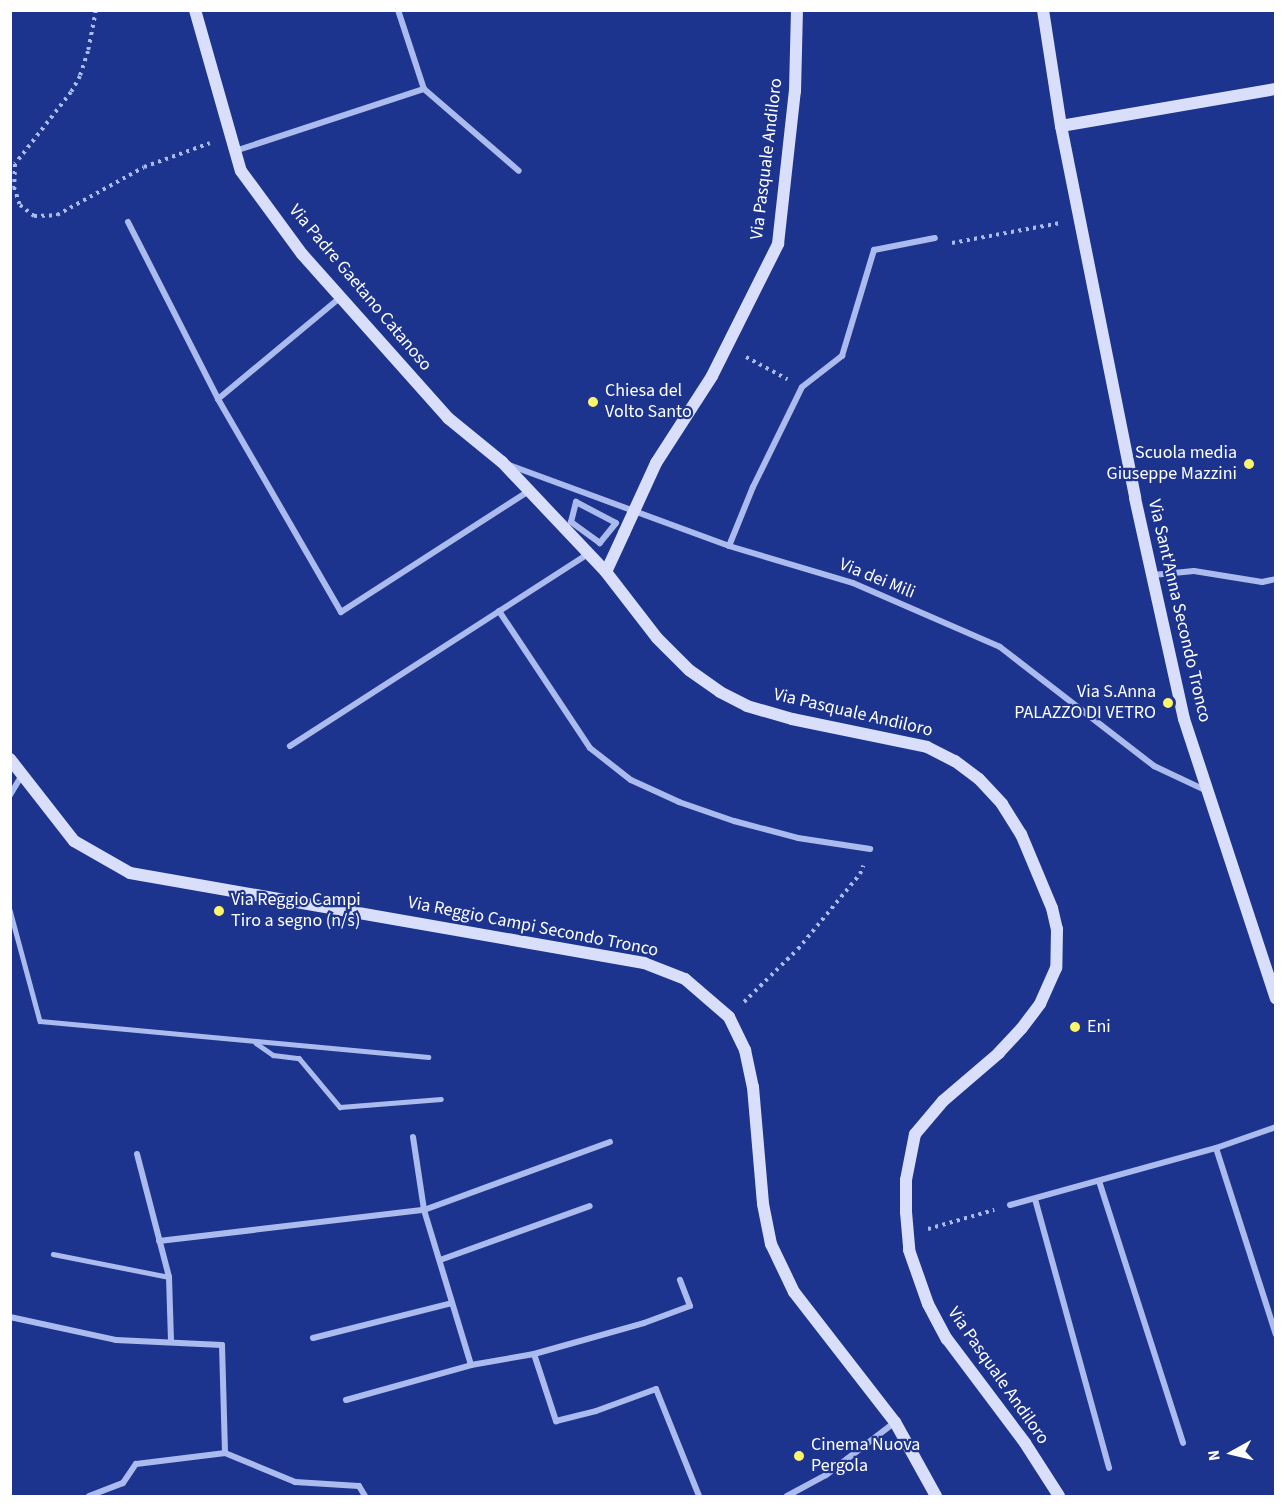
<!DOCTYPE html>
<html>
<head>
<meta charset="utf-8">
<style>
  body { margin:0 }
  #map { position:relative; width:1286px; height:1507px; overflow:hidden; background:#1d348f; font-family:"Source Sans 3",sans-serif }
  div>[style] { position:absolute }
  .path>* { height:4px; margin-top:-2px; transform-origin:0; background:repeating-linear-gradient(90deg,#acbbed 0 3px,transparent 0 7.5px) }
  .lane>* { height:4.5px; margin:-2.25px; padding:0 2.25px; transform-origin:2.25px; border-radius:2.25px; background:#acbbed }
  .street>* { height:6px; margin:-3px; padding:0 3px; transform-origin:3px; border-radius:3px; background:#acbbed }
  .secondary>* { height:12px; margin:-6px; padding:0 6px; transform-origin:6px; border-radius:6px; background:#d9dffa }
  .secondary-bridge>* { height:12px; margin:-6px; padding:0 6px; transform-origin:6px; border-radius:6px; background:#d9dffa }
  .dots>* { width:16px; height:16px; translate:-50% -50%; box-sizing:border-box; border:3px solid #1d348f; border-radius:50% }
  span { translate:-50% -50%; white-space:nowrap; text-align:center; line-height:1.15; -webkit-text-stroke:4.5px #1d348f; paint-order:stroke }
  .street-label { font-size:18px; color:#fff }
  .poi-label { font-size:18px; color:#fff }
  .left { translate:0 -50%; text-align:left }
  .right { translate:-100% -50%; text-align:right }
  .frame { position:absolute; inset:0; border:12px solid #fff; pointer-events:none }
  .north { position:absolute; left:1202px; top:1423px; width:60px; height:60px; -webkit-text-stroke:4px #1d348f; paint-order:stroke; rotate:262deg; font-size:16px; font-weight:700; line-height:24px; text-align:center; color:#fff }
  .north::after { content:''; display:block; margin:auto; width:21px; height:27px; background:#fff; clip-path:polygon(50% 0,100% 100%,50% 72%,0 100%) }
</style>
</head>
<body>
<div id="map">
  <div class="path">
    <i style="left:96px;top:10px;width:42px;rotate:101deg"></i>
    <i style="left:88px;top:51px;width:26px;rotate:108deg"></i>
    <i style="left:80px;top:76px;width:18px;rotate:119deg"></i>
    <i style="left:71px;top:92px;width:91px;rotate:127.9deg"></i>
    <i style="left:15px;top:164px;width:23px;rotate:92deg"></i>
    <i style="left:14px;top:187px;width:19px;rotate:72deg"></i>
    <i style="left:20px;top:205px;width:18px;rotate:38deg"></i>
    <i style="left:34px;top:216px;width:23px;rotate:-2deg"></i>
    <i style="left:57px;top:215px;width:99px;rotate:-28.9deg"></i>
    <i style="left:144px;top:167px;width:70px;rotate:-20deg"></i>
    <i style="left:952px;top:243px;width:110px;rotate:-10.5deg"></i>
    <i style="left:746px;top:357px;width:47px;rotate:28.2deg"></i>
    <i style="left:744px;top:1002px;width:76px;rotate:-44.5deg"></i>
    <i style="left:798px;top:949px;width:97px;rotate:-50.4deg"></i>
    <i style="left:860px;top:874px;width:9px;rotate:-69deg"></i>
    <i style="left:928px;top:1229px;width:69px;rotate:-16.1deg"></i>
  </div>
  <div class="lane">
    <i style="left:10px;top:910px;width:115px;rotate:74.9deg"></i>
    <i style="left:40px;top:1021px;width:390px;rotate:5.3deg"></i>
    <i style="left:256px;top:1043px;width:21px;rotate:35deg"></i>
    <i style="left:273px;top:1055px;width:26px;rotate:7deg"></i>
    <i style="left:299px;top:1058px;width:64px;rotate:50.1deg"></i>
    <i style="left:340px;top:1107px;width:101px;rotate:-4.5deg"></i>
    <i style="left:53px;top:1254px;width:118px;rotate:11.2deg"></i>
  </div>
  <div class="street">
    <i style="left:398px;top:10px;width:83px;rotate:71.8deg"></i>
    <i style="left:424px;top:89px;width:125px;rotate:40.8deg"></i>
    <i style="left:235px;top:151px;width:199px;rotate:-18.2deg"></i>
    <i style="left:128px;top:222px;width:199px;rotate:63deg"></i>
    <i style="left:218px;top:399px;width:246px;rotate:60deg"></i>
    <i style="left:341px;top:612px;width:224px;rotate:-32.8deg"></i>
    <i style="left:218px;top:399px;width:160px;rotate:-39.7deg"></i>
    <i style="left:509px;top:465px;width:234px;rotate:20.2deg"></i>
    <i style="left:729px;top:546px;width:129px;rotate:16.6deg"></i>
    <i style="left:853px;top:583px;width:160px;rotate:23.5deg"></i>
    <i style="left:1000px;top:647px;width:195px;rotate:37.7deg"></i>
    <i style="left:1154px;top:766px;width:56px;rotate:25.2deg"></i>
    <i style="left:576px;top:502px;width:45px;rotate:27.7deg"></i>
    <i style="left:616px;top:523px;width:26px;rotate:129deg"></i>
    <i style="left:600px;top:543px;width:36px;rotate:-144deg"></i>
    <i style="left:571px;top:522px;width:21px;rotate:-76deg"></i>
    <i style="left:729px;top:546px;width:64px;rotate:-67.9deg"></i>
    <i style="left:753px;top:487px;width:111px;rotate:-63.9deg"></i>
    <i style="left:802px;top:387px;width:51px;rotate:-37.8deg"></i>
    <i style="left:842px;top:356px;width:111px;rotate:-73.2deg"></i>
    <i style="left:874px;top:250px;width:62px;rotate:-11.1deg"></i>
    <i style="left:1153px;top:575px;width:41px;rotate:-5.6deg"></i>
    <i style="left:1194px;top:571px;width:69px;rotate:9.2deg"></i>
    <i style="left:1262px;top:582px;width:14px;rotate:-12deg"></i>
    <i style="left:499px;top:611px;width:164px;rotate:56.4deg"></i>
    <i style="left:590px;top:748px;width:52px;rotate:38deg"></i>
    <i style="left:631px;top:780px;width:53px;rotate:24.6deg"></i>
    <i style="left:679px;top:802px;width:58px;rotate:19.1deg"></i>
    <i style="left:734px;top:821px;width:66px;rotate:14.9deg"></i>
    <i style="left:798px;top:838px;width:73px;rotate:8.7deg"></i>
    <i style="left:290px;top:746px;width:354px;rotate:-32.8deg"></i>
    <i style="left:10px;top:795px;width:23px;rotate:-59deg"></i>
    <i style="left:413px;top:1137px;width:74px;rotate:81.4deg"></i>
    <i style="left:424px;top:1210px;width:162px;rotate:73.1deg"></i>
    <i style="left:1216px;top:1148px;width:196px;rotate:72.2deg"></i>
    <i style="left:137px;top:1154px;width:127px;rotate:75.4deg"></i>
    <i style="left:169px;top:1277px;width:65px;rotate:88.2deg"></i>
    <i style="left:1099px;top:1181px;width:275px;rotate:72.2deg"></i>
    <i style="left:1035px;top:1199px;width:279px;rotate:74.6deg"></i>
    <i style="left:1010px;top:1205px;width:214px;rotate:-15.5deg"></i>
    <i style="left:1216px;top:1148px;width:64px;rotate:-19.3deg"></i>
    <i style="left:159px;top:1241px;width:267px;rotate:-6.7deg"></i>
    <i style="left:424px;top:1210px;width:198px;rotate:-20.1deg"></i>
    <i style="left:440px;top:1260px;width:159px;rotate:-19.8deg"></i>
    <i style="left:10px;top:1317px;width:108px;rotate:12.2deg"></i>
    <i style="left:116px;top:1340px;width:106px;rotate:2.7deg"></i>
    <i style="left:222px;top:1345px;width:108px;rotate:88.4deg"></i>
    <i style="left:313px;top:1338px;width:143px;rotate:-14.1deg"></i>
    <i style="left:534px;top:1354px;width:71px;rotate:71.8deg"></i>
    <i style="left:556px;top:1421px;width:41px;rotate:-14deg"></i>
    <i style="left:596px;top:1411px;width:64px;rotate:-20.1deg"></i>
    <i style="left:656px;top:1389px;width:115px;rotate:68.1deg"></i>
    <i style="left:346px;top:1400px;width:130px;rotate:-15.6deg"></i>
    <i style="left:471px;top:1365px;width:64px;rotate:-9.9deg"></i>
    <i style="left:534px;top:1354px;width:114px;rotate:-15.7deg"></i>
    <i style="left:644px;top:1323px;width:49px;rotate:-20.3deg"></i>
    <i style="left:690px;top:1306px;width:28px;rotate:-111deg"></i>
    <i style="left:89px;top:1496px;width:36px;rotate:-21deg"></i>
    <i style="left:123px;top:1483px;width:23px;rotate:-56deg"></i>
    <i style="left:136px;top:1464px;width:90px;rotate:-7deg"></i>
    <i style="left:225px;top:1453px;width:76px;rotate:22.5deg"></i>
    <i style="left:295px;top:1482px;width:64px;rotate:3.6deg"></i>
    <i style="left:359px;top:1486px;width:12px;rotate:59deg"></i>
    <i style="left:787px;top:1496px;width:44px;rotate:-28.3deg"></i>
    <i style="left:826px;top:1475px;width:87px;rotate:-37.5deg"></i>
  </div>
  <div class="secondary">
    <i style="left:195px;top:10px;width:167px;rotate:74.1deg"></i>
    <i style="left:241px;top:171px;width:103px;rotate:53.7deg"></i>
    <i style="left:302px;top:254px;width:220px;rotate:48.3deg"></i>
    <i style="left:448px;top:418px;width:70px;rotate:39.2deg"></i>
    <i style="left:502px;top:462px;width:151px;rotate:46.6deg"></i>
    <i style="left:606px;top:572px;width:83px;rotate:52.3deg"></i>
    <i style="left:657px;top:638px;width:45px;rotate:45deg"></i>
    <i style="left:689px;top:670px;width:38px;rotate:35deg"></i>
    <i style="left:720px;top:692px;width:30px;rotate:27deg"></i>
    <i style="left:747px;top:706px;width:47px;rotate:16.1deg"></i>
    <i style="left:792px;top:719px;width:138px;rotate:11.7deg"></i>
    <i style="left:927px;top:747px;width:31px;rotate:27deg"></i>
    <i style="left:955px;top:761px;width:30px;rotate:37deg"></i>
    <i style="left:979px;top:779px;width:34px;rotate:47deg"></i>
    <i style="left:1002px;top:804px;width:36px;rotate:58deg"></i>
    <i style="left:1021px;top:834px;width:80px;rotate:67.3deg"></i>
    <i style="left:1052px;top:908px;width:22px;rotate:77deg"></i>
    <i style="left:1057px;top:929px;width:39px;rotate:91deg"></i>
    <i style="left:1056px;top:968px;width:39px;rotate:114deg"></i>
    <i style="left:1040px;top:1004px;width:31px;rotate:127deg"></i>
    <i style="left:1021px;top:1029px;width:33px;rotate:133deg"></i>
    <i style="left:999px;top:1053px;width:74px;rotate:139.4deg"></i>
    <i style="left:943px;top:1101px;width:43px;rotate:130.3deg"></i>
    <i style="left:915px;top:1134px;width:47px;rotate:101.1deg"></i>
    <i style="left:906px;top:1180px;width:32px;rotate:90deg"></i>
    <i style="left:906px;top:1212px;width:38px;rotate:85deg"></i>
    <i style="left:909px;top:1250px;width:57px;rotate:70.6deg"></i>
    <i style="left:928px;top:1304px;width:40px;rotate:62deg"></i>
    <i style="left:947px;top:1339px;width:130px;rotate:53.1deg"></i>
    <i style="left:1025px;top:1443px;width:63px;rotate:57.3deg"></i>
    <i style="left:1043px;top:10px;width:117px;rotate:81.2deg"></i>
    <i style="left:1061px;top:126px;width:379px;rotate:78.7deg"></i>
    <i style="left:1135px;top:498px;width:226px;rotate:77.5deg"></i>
    <i style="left:1184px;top:719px;width:294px;rotate:71.8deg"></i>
    <i style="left:1061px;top:126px;width:218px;rotate:-9.8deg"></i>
    <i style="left:656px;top:463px;width:103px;rotate:-57.2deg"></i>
    <i style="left:712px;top:376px;width:148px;rotate:-63.4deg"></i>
    <i style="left:778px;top:244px;width:154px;rotate:-83.7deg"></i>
    <i style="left:795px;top:91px;width:81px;rotate:-88.6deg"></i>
    <i style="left:606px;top:572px;width:43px;rotate:-65.2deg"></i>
    <i style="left:10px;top:759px;width:104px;rotate:52deg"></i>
    <i style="left:74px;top:841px;width:64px;rotate:29.7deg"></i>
    <i style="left:130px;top:873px;width:522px;rotate:9.93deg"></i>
    <i style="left:644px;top:963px;width:44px;rotate:21.3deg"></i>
    <i style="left:685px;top:979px;width:58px;rotate:40.8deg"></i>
    <i style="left:729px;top:1017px;width:37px;rotate:64deg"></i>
    <i style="left:745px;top:1050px;width:38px;rotate:78deg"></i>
    <i style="left:753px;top:1087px;width:117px;rotate:85.1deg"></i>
    <i style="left:763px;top:1204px;width:41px;rotate:78.7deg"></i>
    <i style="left:771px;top:1244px;width:53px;rotate:64.4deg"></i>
    <i style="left:794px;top:1292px;width:165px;rotate:52.2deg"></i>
    <i style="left:895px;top:1422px;width:85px;rotate:61deg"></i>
  </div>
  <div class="secondary-bridge">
    <i style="left:624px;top:533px;width:77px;rotate:-65.4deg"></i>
  </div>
  <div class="dots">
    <i style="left:593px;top:402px;background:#fdf56b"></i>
    <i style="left:1249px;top:464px;background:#fdf56b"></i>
    <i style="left:1168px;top:703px;background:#fdf56b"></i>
    <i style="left:219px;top:911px;background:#fdf56b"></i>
    <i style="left:1075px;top:1027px;background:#fdf56b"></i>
    <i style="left:799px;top:1456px;background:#fdf56b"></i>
  </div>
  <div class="street-label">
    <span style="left:767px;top:159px;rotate:-83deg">Via Pasquale Andiloro</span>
    <span style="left:360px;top:288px;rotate:50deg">Via Padre Gaetano Catanoso</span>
    <span style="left:877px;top:579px;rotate:22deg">Via dei Mili</span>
    <span style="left:1179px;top:611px;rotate:77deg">Via Sant'Anna Secondo Tronco</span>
    <span style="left:853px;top:713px;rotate:13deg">Via Pasquale Andiloro</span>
    <span style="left:533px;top:927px;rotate:11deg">Via Reggio Campi Secondo Tronco</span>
    <span style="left:998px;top:1376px;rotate:55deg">Via Pasquale Andiloro</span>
  </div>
  <div class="poi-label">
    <span class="left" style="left:605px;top:402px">Chiesa del<br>Volto Santo</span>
    <span class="right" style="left:1237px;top:464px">Scuola media<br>Giuseppe Mazzini</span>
    <span class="right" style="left:1156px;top:703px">Via S.Anna<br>PALAZZO DI VETRO</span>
    <span class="left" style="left:231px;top:911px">Via Reggio Campi<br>Tiro a segno (n/s)</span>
    <span class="left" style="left:1087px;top:1027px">Eni</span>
    <span class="left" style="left:811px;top:1456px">Cinema Nuova<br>Pergola</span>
  </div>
  <div class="frame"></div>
  <div class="north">N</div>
</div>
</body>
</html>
